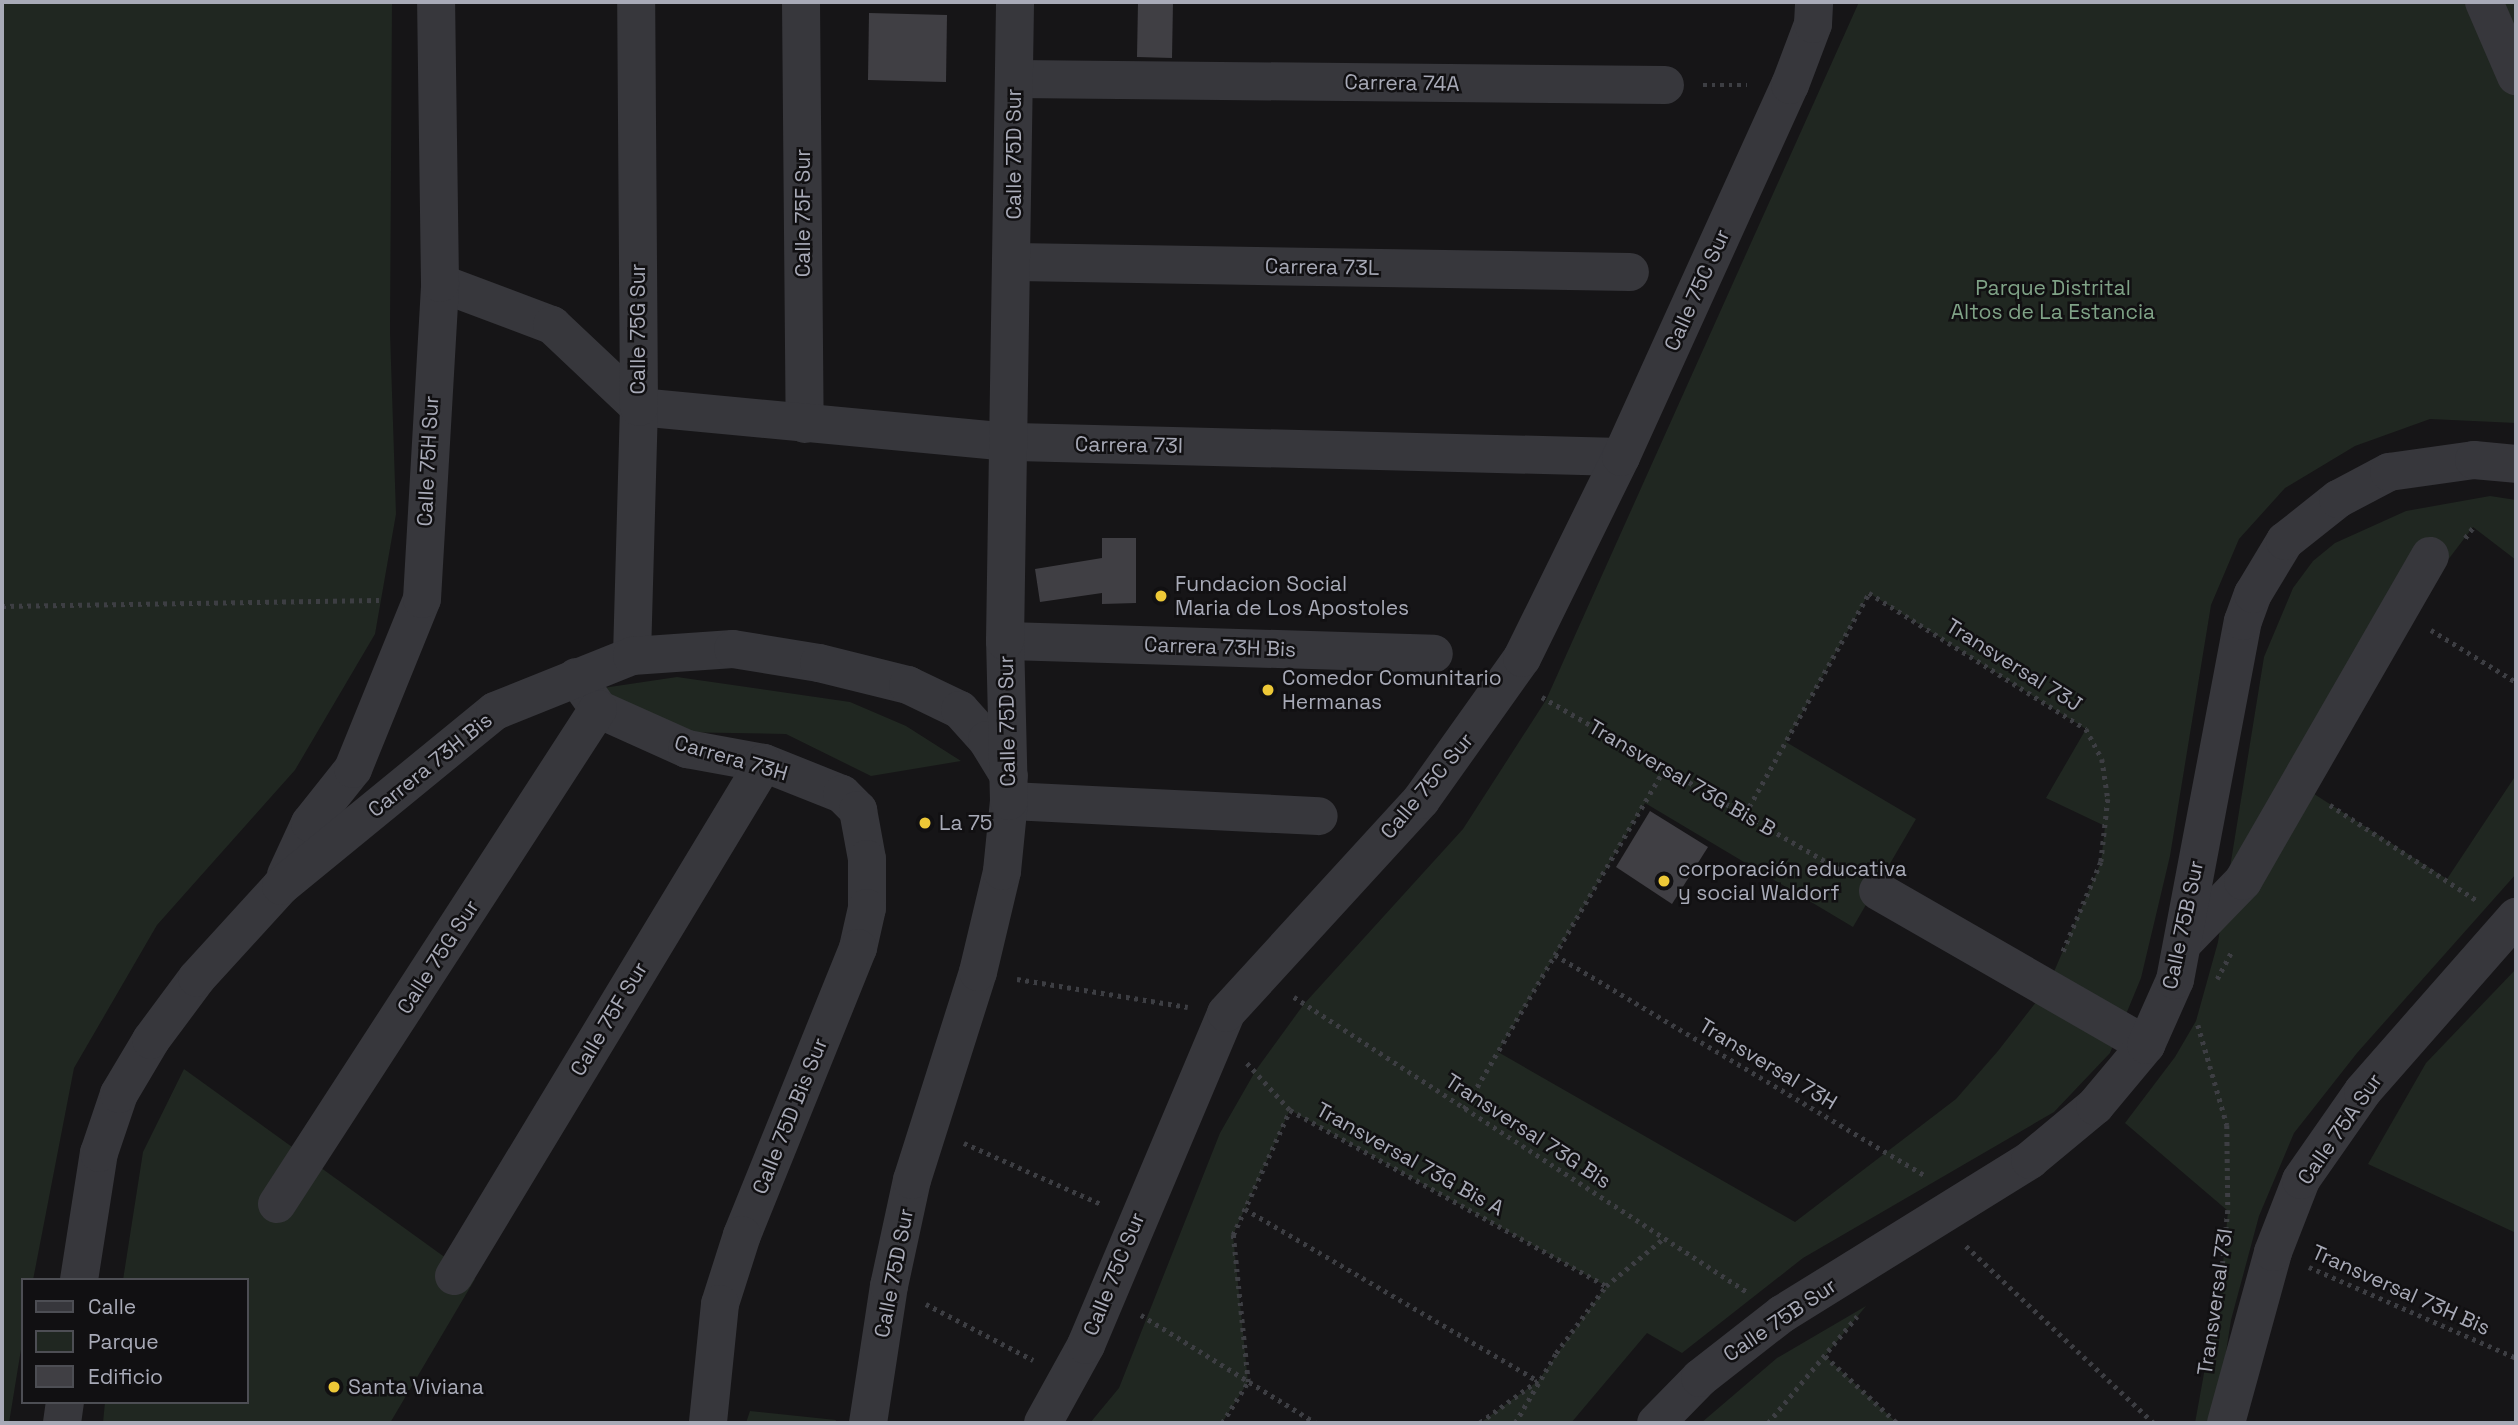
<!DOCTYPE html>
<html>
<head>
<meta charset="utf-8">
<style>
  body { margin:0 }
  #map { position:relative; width:2518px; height:1425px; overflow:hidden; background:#161517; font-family:"Space Grotesk",sans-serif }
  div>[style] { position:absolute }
  .green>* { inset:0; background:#202721 }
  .building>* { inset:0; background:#403f44 }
  .path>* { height:4.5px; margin-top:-2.25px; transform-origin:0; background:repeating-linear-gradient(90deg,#3d3e43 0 3.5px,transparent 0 8.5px) }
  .minor>* { height:38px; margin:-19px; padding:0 19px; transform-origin:19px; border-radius:19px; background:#37373c }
  .tertiary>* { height:38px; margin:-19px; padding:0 19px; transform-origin:19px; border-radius:19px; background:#37373c }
  .dots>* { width:19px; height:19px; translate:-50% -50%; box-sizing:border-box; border:4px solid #111012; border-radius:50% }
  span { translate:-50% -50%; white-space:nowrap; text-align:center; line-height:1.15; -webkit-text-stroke:5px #111012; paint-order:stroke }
  .street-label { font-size:21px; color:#a8aab7 }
  .park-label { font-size:21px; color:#7fa286 }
  .poi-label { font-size:21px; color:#a8aab7 }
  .left { translate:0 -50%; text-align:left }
  .frame { position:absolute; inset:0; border:4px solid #a8aab7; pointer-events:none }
  .legend { position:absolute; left:21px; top:1278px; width:228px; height:126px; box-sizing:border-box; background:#111012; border:2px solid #4d4e54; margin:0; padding:9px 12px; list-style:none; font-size:21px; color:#a8aab7 }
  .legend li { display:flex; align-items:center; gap:14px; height:35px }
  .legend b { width:35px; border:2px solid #4d4e54 }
</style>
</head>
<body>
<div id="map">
  <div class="green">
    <i style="clip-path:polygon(2px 2px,392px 2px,390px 332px,396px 514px,375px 634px,295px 770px,157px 925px,74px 1068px,33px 1280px,23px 1280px,23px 1337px,9px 1423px,2px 1423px)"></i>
    <i style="clip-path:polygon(evenodd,1859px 2px,2516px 2px,2516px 423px,2430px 419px,2355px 446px,2285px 488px,2239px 539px,2211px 605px,2170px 856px,2141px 978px,2110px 1053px,2054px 1112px,1803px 1258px,1682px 1353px,1647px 1333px,1571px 1423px,1480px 1423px,1538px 1381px,1606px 1286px,1290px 1110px,1233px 1235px,1248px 1382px,1222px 1423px,1090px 1423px,1119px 1388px,1220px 1133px,1256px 1070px,1304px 1004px,1463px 829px,1546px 700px,1859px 2px,1869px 593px,2086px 729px,2046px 798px,2105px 826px,2101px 862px,2047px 988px,1998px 1051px,1956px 1099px,1795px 1222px,1498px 1052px,1645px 803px,1853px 927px,1916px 819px,1786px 742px,1869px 593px)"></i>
    <i style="clip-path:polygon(2490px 496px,2516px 500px,2516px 560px,2473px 527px,2406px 615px,2311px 792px,2447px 879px,2516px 775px,2516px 874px,2357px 1053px,2294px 1133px,2259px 1216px,2231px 1320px,2215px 1423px,2195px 1423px,2222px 1274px,2228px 1211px,2125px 1123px,2175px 1057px,2196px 1021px,2218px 942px,2264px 657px,2293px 588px,2313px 561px,2335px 543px,2406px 511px)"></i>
    <i style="clip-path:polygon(677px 677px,850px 702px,906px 726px,961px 761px,871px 776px,786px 734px,671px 732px,633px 724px,603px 688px)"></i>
    <i style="clip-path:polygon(2516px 969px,2516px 1233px,2368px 1164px,2426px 1063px)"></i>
    <i style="clip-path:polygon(184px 1069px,475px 1279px,390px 1423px,103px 1423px,105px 1402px,247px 1402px,247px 1280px,123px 1280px,143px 1152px)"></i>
    <i style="clip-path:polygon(1866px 1306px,1825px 1356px,1897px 1423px,1701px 1423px,1777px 1358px)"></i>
    <i style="clip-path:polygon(750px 1411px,836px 1420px,835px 1423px,746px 1423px)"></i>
  </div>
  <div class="building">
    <i style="clip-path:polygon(1138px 2px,1173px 2px,1172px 58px,1137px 57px)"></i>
    <i style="clip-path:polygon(869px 13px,947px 15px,946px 82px,868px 80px)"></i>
    <i style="clip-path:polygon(1102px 538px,1136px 538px,1136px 603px,1102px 604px,1102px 593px,1040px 602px,1035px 569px,1102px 558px)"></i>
    <i style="clip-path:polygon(1650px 811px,1708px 847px,1672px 904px,1616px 867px)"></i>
  </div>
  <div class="path">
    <i style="left:1703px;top:85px;width:44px"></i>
    <i style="left:2465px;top:538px;width:15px;rotate:-53deg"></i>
    <i style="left:2px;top:606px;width:377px;rotate:-0.9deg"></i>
    <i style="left:2431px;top:630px;width:100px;rotate:31.5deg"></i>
    <i style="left:1542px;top:697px;width:351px;rotate:30.1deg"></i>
    <i style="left:2330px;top:805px;width:176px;rotate:33deg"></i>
    <i style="left:1745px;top:814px;width:253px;rotate:-60.7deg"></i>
    <i style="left:1869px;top:593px;width:256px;rotate:32.1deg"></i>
    <i style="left:2086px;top:729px;width:34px;rotate:62deg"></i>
    <i style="left:2102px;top:759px;width:40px;rotate:81.5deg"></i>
    <i style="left:2108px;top:799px;width:63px;rotate:96.3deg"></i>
    <i style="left:2101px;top:862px;width:98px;rotate:112.9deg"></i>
    <i style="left:1555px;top:955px;width:433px;rotate:30.8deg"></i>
    <i style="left:1017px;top:979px;width:173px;rotate:9.3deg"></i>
    <i style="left:2217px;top:979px;width:30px;rotate:-62deg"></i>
    <i style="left:1294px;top:997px;width:541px;rotate:33.07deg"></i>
    <i style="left:2198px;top:1025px;width:104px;rotate:73.8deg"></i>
    <i style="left:2227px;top:1125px;width:85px;rotate:89.3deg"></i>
    <i style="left:2228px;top:1210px;width:71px;rotate:95.6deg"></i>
    <i style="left:1247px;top:1063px;width:64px;rotate:47.5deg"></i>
    <i style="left:1290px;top:1110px;width:362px;rotate:29.1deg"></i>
    <i style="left:1464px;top:1109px;width:396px;rotate:-59.5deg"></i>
    <i style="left:964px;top:1143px;width:152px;rotate:24deg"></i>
    <i style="left:1245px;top:1209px;width:340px;rotate:30.4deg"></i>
    <i style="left:1538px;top:1381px;width:72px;rotate:144.1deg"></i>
    <i style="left:1966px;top:1246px;width:258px;rotate:43.3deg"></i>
    <i style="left:2309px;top:1267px;width:226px;rotate:23.7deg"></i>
    <i style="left:926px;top:1304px;width:121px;rotate:27.6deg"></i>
    <i style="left:1141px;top:1315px;width:206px;rotate:31.7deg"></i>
    <i style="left:1825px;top:1356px;width:98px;rotate:42.9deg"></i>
    <i style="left:1222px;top:1423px;width:49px;rotate:-57.6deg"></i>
    <i style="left:1248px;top:1382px;width:148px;rotate:-95.8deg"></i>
    <i style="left:1233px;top:1235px;width:137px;rotate:-65.5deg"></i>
    <i style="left:1515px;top:1423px;width:81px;rotate:-59.6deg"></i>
    <i style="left:1556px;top:1353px;width:84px;rotate:-53.3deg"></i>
    <i style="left:1606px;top:1286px;width:75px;rotate:-39.6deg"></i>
    <i style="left:1768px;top:1423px;width:139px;rotate:-50.2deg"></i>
  </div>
  <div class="minor">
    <i style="left:801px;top:2px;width:422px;rotate:89.5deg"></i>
    <i style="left:2484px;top:2px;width:81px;rotate:66.6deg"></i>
    <i style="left:1014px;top:79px;width:651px;rotate:0.53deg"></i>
    <i style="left:1013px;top:262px;width:617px;rotate:0.93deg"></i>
    <i style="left:440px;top:283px;width:120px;rotate:20.6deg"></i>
    <i style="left:552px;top:325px;width:120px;rotate:43.3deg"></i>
    <i style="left:639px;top:407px;width:375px;rotate:5.4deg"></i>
    <i style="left:1012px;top:442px;width:609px;rotate:1.41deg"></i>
    <i style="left:1005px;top:641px;width:429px;rotate:1.7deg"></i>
    <i style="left:632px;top:656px;width:249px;rotate:-88.4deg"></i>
    <i style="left:639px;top:407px;width:405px;rotate:-90.4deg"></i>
    <i style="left:576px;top:677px;width:39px;rotate:55deg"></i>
    <i style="left:598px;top:709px;width:98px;rotate:24.2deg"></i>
    <i style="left:687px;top:749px;width:78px;rotate:10.3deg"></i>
    <i style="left:764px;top:763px;width:84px;rotate:21.7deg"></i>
    <i style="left:842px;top:794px;width:23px;rotate:45deg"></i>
    <i style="left:858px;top:810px;width:50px;rotate:79.6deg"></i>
    <i style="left:867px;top:859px;width:49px;rotate:90deg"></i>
    <i style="left:867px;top:908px;width:41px;rotate:102.7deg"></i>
    <i style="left:858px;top:948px;width:310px;rotate:112deg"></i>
    <i style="left:742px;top:1235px;width:72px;rotate:107.7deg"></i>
    <i style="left:720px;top:1304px;width:120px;rotate:95.8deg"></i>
    <i style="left:1009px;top:801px;width:310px;rotate:2.8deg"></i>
    <i style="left:286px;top:875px;width:57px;rotate:-65.2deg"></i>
    <i style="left:310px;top:823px;width:69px;rotate:-51.5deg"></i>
    <i style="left:353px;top:769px;width:183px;rotate:-67.9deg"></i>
    <i style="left:422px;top:599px;width:317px;rotate:-86.7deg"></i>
    <i style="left:440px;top:283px;width:281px;rotate:-90.8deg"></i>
    <i style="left:1878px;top:891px;width:309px;rotate:29.9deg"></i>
    <i style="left:2183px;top:943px;width:86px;rotate:-45.9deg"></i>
    <i style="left:2243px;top:881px;width:375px;rotate:-60.1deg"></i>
    <i style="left:277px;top:1204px;width:590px;rotate:-57.04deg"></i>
    <i style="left:454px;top:1276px;width:599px;rotate:-58.86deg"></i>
    <i style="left:79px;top:1280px;width:129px;rotate:-81.1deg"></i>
    <i style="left:99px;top:1153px;width:62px;rotate:-71.3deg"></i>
    <i style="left:119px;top:1094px;width:63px;rotate:-59.3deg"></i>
    <i style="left:151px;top:1040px;width:77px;rotate:-53.4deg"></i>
    <i style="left:197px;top:978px;width:125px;rotate:-47.6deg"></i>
    <i style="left:281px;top:886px;width:276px;rotate:-39.3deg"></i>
    <i style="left:495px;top:711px;width:148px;rotate:-21.9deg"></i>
    <i style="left:632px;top:656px;width:101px;rotate:-4deg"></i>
    <i style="left:733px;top:649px;width:87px;rotate:9.2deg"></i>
    <i style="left:819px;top:663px;width:92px;rotate:13.9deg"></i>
    <i style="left:908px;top:685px;width:58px;rotate:25.7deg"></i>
    <i style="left:960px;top:710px;width:40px;rotate:48deg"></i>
    <i style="left:987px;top:740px;width:42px;rotate:58.6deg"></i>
    <i style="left:62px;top:1423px;width:21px;rotate:-82deg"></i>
    <i style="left:1043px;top:1423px;width:89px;rotate:-61.1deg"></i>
    <i style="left:1086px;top:1345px;width:360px;rotate:-67.1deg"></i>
    <i style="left:1226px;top:1013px;width:289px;rotate:-47.5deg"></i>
    <i style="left:1421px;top:800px;width:174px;rotate:-54.6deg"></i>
    <i style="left:1522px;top:658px;width:224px;rotate:-63.8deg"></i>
    <i style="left:1621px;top:457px;width:409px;rotate:-65.6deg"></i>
    <i style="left:1790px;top:85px;width:65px;rotate:-69.3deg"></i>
    <i style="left:1813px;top:24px;width:22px;rotate:-87deg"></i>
  </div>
  <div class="tertiary">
    <i style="left:868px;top:1423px;width:139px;rotate:-81.3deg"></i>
    <i style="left:889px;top:1286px;width:108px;rotate:-77.8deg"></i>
    <i style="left:912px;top:1180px;width:218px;rotate:-72.4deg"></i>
    <i style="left:978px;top:972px;width:104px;rotate:-76.6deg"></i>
    <i style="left:1002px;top:871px;width:70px;rotate:-84.3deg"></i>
    <i style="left:1009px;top:801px;width:160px;rotate:-91.4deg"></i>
    <i style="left:1005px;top:641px;width:639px;rotate:-89.1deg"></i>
    <i style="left:1656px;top:1423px;width:63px;rotate:-45.6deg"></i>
    <i style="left:1700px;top:1378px;width:104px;rotate:-38deg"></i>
    <i style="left:1782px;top:1314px;width:292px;rotate:-31.8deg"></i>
    <i style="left:2030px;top:1160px;width:85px;rotate:-39.7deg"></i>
    <i style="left:2095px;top:1106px;width:80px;rotate:-50.1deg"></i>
    <i style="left:2146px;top:1045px;width:71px;rotate:-66deg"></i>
    <i style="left:2175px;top:980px;width:365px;rotate:-79.3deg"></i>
    <i style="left:2243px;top:621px;width:29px;rotate:-70deg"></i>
    <i style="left:2253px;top:594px;width:62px;rotate:-58.9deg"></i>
    <i style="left:2285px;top:541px;width:68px;rotate:-38.4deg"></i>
    <i style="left:2338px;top:499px;width:58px;rotate:-27.9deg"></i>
    <i style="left:2389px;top:472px;width:86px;rotate:-8deg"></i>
    <i style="left:2474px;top:460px;width:42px;rotate:5.4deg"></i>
    <i style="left:2226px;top:1423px;width:177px;rotate:-74.6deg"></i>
    <i style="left:2273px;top:1252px;width:77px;rotate:-68.7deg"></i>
    <i style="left:2301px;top:1180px;width:108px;rotate:-55.1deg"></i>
    <i style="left:2363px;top:1091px;width:232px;rotate:-48.7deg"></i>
  </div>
  <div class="dots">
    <i style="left:1161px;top:596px;background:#edc837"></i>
    <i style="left:1268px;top:690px;background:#edc837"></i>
    <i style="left:925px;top:823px;background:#edc837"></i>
    <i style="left:1664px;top:881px;background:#edc837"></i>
    <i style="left:334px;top:1387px;background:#edc837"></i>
  </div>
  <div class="street-label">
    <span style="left:1402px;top:83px;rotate:1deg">Carrera 74A</span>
    <span style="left:1014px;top:154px;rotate:-90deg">Calle 75D Sur</span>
    <span style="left:803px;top:213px;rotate:-90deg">Calle 75F Sur</span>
    <span style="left:1322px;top:267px;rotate:1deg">Carrera 73L</span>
    <span style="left:1697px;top:290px;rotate:-66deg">Calle 75C Sur</span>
    <span style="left:638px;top:329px;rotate:-90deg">Calle 75G Sur</span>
    <span style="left:1129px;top:445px;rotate:1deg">Carrera 73I</span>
    <span style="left:428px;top:461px;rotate:-87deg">Calle 75H Sur</span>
    <span style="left:1220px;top:647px;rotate:2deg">Carrera 73H Bis</span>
    <span style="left:2014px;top:665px;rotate:32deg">Transversal 73J</span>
    <span style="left:1007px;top:721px;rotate:-91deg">Calle 75D Sur</span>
    <span style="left:731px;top:758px;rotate:16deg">Carrera 73H</span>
    <span style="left:430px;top:765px;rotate:-39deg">Carrera 73H Bis</span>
    <span style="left:1682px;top:778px;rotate:30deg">Transversal 73G Bis B</span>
    <span style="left:1427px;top:786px;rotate:-50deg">Calle 75C Sur</span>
    <span style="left:2183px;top:925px;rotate:-78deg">Calle 75B Sur</span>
    <span style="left:438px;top:957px;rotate:-57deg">Calle 75G Sur</span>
    <span style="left:609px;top:1019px;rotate:-59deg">Calle 75F Sur</span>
    <span style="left:1768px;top:1064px;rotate:31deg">Transversal 73H</span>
    <span style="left:790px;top:1116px;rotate:-68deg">Calle 75D Bis Sur</span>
    <span style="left:2340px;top:1129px;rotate:-55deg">Calle 75A Sur</span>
    <span style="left:1528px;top:1131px;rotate:33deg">Transversal 73G Bis</span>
    <span style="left:1410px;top:1159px;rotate:29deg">Transversal 73G Bis A</span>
    <span style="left:894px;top:1273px;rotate:-79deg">Calle 75D Sur</span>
    <span style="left:1114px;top:1274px;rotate:-68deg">Calle 75C Sur</span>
    <span style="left:2401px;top:1290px;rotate:24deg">Transversal 73H Bis</span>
    <span style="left:2215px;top:1302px;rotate:-82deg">Transversal 73I</span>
    <span style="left:1780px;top:1320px;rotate:-34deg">Calle 75B Sur</span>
  </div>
  <div class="park-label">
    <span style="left:2053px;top:300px">Parque Distrital<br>Altos de La Estancia</span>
  </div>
  <div class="poi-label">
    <span class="left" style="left:1175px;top:596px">Fundacion Social<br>Maria de Los Apostoles</span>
    <span class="left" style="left:1282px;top:690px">Comedor Comunitario<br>Hermanas</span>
    <span class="left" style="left:939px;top:823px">La 75</span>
    <span class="left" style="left:1678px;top:881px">corporación educativa<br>y social Waldorf</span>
    <span class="left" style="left:348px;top:1387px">Santa Viviana</span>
  </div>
  <div class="frame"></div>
  <ul class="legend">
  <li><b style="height:9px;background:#37373c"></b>Calle</li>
  <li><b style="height:19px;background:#202721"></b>Parque</li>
  <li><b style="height:19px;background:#403f44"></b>Edificio</li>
  </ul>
</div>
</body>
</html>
